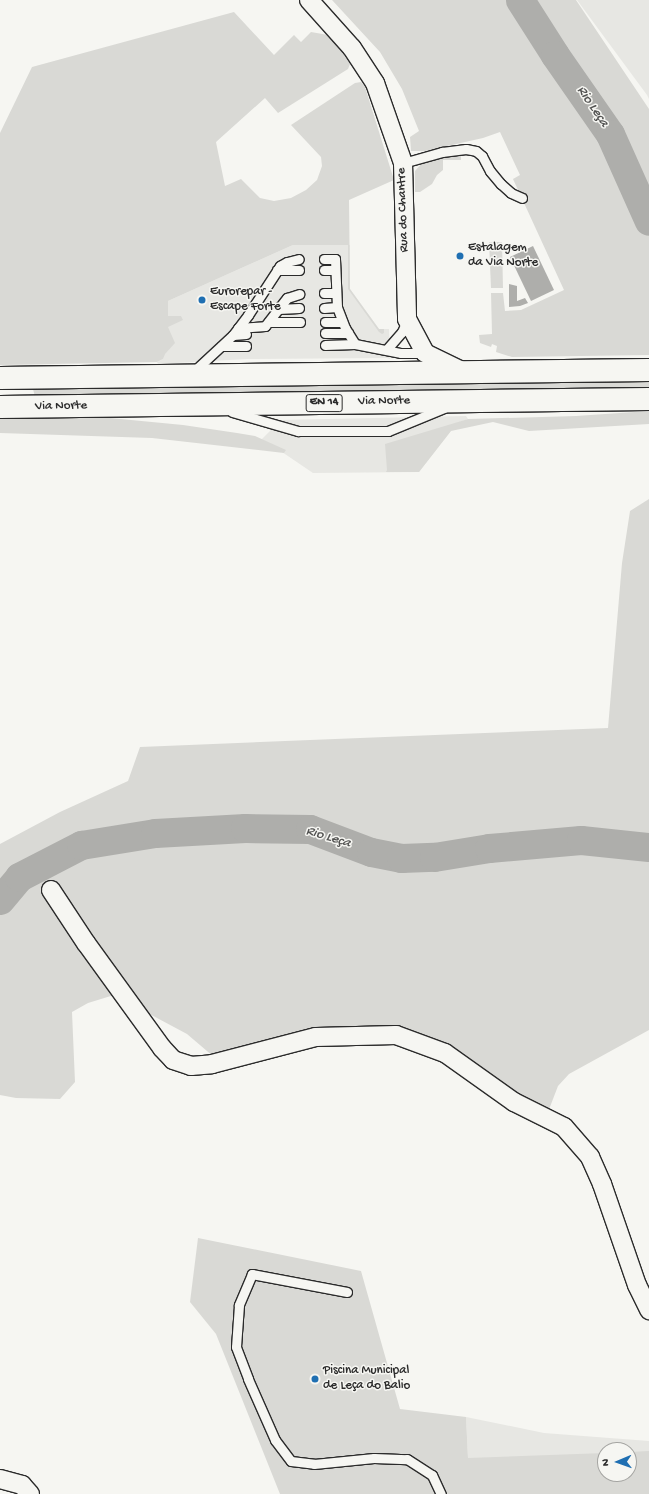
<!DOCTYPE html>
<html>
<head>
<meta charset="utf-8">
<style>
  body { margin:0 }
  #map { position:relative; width:649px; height:1494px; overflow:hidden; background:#f6f6f2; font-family:"Gochi Hand",sans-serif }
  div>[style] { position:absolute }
  .built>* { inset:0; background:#e7e7e3 }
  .green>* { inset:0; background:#d9d9d5 }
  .water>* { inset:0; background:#aeaeab }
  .river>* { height:29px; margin:-14.5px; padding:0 14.5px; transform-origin:14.5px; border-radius:14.5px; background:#aeaeab }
  .roads { filter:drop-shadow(1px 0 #2b2b2b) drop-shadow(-1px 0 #2b2b2b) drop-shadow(0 1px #2b2b2b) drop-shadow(0 -1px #2b2b2b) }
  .lane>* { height:9px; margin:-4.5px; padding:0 4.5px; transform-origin:4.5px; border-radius:4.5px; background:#f6f6f2 }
  .street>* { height:18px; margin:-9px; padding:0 9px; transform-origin:9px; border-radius:9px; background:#f6f6f2 }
  .highway>* { height:22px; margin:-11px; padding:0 11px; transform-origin:11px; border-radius:11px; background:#f6f6f2 }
  .dots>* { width:11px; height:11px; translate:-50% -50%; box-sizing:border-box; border:2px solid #f6f6f2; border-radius:50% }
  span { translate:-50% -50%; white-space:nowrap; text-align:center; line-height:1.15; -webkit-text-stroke:3px #f6f6f2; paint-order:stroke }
  .shield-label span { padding:1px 3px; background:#f6f6f2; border:1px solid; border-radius:3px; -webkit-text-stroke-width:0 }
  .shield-label { font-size:12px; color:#2b2b2b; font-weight:700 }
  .street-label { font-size:13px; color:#2b2b2b }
  .poi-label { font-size:13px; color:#2b2b2b }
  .left { translate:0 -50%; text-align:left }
  .water-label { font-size:14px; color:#525251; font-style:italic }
  .north { position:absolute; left:597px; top:1442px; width:40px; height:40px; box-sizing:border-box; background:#f6f6f2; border:1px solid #a5a5a2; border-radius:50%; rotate:268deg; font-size:11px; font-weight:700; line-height:16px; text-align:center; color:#2b2b2b }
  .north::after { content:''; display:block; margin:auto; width:14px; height:18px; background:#1f6fb2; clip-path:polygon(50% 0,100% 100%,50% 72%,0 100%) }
</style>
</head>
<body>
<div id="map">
  <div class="built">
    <i style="clip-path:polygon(577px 0,649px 0,649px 99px,647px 95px)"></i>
    <i style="clip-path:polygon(293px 245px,350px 245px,350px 289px,379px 329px,389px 329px,390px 359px,387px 358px,247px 359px,158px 364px,157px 362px,163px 359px,168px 301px)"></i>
    <i style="clip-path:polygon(466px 416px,468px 419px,457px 423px,419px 472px,313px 473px,282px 452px,257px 444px,281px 420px)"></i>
    <i style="clip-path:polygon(evenodd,466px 1417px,544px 1433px,649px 1441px,649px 1494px,468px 1458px,466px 1417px,605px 1450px,629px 1450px,629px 1474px,605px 1474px,605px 1450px)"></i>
  </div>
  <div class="green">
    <i style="clip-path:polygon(332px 0,576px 0,649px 109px,649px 355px,512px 357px,496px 352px,497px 346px,492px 344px,491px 347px,480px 343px,479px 335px,492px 334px,491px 293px,503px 293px,505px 311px,521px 310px,564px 290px,513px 179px,520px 175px,500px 132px,483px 138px,425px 151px,411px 151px,410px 137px,419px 131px,402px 89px,380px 52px)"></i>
    <i style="clip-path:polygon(234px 12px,274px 55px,294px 35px,301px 42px,311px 32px,328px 35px,333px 39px,350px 64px,348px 69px,278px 113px,265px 98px,216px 142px,225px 186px,241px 179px,260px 198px,274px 201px,291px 198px,306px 190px,317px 180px,322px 166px,321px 157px,291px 125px,355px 83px,361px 82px,365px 87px,394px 180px,349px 200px,350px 289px,379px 329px,384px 329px,384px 333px,382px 334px,379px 332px,348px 289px,348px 245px,293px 245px,168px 301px,168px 316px,181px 316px,183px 320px,168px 327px,175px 343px,165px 354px,163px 359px,157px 362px,0 365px,0 133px,32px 67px)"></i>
    <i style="clip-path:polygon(461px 156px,461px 160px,443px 160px,443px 170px,437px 175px,432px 184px,420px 192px,415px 192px,415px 171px,422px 163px,438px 157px)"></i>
    <i style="clip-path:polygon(489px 242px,502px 242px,503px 288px,491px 288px)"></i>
    <i style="clip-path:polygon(649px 380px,649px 388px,35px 397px,33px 389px)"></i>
    <i style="clip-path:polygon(649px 411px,649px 424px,529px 431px,493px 422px,451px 431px,419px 472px,386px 472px,387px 470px,385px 444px,468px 419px,576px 416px)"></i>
    <i style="clip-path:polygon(100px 417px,183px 425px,237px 433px,255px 436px,286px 450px,284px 453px,152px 438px,0 433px,0 418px)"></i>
    <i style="clip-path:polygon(649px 499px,649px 1030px,569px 1074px,558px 1086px,548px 1112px,379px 1028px,214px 1057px,187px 1034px,114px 995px,88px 1003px,72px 1012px,75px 1082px,60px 1099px,16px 1098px,0 1095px,0 844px,60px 812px,128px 781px,140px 747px,608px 728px,622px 563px,630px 511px)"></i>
    <i style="clip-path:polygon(198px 1238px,361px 1271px,400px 1409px,466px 1417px,468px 1458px,605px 1453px,605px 1474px,629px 1474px,629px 1452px,649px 1451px,649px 1494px,280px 1494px,216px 1334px,190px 1302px)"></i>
  </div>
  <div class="water">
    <i style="clip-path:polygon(533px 246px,554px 290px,531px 301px,510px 257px)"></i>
    <i style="clip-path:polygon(509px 284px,517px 286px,517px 301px,525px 298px,528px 303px,520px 306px,509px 307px)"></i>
  </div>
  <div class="river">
    <i style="left:520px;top:0;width:65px;rotate:57.5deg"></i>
    <i style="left:555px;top:55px;width:96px;rotate:55.2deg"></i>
    <i style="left:610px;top:134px;width:95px;rotate:65.9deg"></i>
    <i style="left:0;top:900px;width:30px;rotate:-50deg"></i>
    <i style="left:19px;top:877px;width:70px;rotate:-27.3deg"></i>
    <i style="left:81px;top:845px;width:75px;rotate:-9.2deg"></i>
    <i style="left:155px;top:833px;width:90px;rotate:-3.2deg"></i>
    <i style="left:245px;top:828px;width:65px;rotate:0.9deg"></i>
    <i style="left:310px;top:829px;width:65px;rotate:20.7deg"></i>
    <i style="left:371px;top:852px;width:31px;rotate:11deg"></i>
    <i style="left:401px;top:858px;width:33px;rotate:-2deg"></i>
    <i style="left:434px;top:857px;width:56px;rotate:-9.3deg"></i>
    <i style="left:489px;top:848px;width:92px;rotate:-5deg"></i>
    <i style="left:581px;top:840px;width:68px;rotate:5.9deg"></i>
  </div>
  <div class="roads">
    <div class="lane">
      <i style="left:403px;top:163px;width:41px;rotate:-15.8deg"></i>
      <i style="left:442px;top:152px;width:24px;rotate:-7deg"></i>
      <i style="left:466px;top:149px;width:10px;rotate:11deg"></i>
      <i style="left:476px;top:151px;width:8px;rotate:40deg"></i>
      <i style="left:482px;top:156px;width:17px;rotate:62deg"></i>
      <i style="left:490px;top:171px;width:17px;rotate:50deg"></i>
      <i style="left:501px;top:184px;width:13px;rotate:42deg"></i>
      <i style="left:511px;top:193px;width:12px;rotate:24deg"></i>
      <i style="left:324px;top:259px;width:11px"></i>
      <i style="left:335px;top:259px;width:48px;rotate:87.6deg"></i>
      <i style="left:337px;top:307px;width:22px;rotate:69deg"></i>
      <i style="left:345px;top:328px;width:19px;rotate:58deg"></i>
      <i style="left:277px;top:270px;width:22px"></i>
      <i style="left:324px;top:270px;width:11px"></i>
      <i style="left:324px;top:293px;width:11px"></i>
      <i style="left:324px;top:308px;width:13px;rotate:-4deg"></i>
      <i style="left:278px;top:309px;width:21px;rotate:-3deg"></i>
      <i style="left:269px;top:322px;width:31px"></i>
      <i style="left:325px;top:322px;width:17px"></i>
      <i style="left:238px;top:328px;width:27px;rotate:-4deg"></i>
      <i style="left:265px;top:326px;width:36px;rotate:-52deg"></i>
      <i style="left:287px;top:298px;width:13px;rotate:-18deg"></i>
      <i style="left:325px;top:333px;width:23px"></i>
      <i style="left:233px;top:335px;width:13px;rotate:-4deg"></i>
      <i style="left:325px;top:345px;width:30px;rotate:-2deg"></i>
      <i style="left:355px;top:344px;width:47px;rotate:11.1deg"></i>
      <i style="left:401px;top:353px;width:24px"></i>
      <i style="left:222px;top:346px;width:24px"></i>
      <i style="left:387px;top:349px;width:23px;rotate:-49deg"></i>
      <i style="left:402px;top:332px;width:13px;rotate:-67deg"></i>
      <i style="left:193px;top:372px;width:54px;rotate:-42.8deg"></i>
      <i style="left:233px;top:335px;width:25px;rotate:-53deg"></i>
      <i style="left:248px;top:315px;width:59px;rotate:-56.9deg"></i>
      <i style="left:280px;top:266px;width:8px;rotate:-30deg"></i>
      <i style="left:287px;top:262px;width:12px;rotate:-14deg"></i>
      <i style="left:232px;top:412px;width:69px;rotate:16.1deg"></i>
      <i style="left:298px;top:431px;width:90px"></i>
      <i style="left:388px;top:431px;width:61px;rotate:-22.3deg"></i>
      <i style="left:347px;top:1292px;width:97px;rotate:-169.3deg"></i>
      <i style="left:252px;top:1274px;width:34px;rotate:113deg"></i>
      <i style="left:239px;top:1305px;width:42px;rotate:94.1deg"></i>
      <i style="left:236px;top:1347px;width:34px;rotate:69deg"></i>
      <i style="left:248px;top:1379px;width:67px;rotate:66.1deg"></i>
      <i style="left:275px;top:1440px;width:26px;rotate:53deg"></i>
      <i style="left:291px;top:1461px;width:23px;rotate:7deg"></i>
      <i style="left:314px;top:1464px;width:60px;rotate:-5.7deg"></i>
      <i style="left:374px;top:1458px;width:33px;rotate:2deg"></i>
      <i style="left:407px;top:1459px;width:30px;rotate:33deg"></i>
      <i style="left:432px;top:1475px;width:21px;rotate:65deg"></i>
    </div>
    <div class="street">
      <i style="left:309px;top:0;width:64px;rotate:48.1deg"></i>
      <i style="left:352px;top:48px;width:42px;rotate:56.7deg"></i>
      <i style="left:375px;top:83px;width:85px;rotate:70.7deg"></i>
      <i style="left:403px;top:163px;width:156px;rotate:88.5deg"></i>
      <i style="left:407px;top:319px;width:38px;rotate:62deg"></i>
      <i style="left:425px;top:353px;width:43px;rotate:26deg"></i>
      <i style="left:51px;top:890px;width:64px;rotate:56.6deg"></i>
      <i style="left:86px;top:943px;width:130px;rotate:54.1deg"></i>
      <i style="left:162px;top:1048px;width:16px;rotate:47deg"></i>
      <i style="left:173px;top:1060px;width:19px;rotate:18deg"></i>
      <i style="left:191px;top:1066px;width:21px;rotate:-5deg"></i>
      <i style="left:212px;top:1064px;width:107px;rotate:-14.6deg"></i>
      <i style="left:316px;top:1037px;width:80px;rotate:-1.4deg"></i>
      <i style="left:396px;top:1035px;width:52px;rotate:20.2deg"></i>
      <i style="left:445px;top:1053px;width:85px;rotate:35.4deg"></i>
      <i style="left:514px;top:1102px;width:56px;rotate:26.6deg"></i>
      <i style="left:564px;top:1127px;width:40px;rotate:49deg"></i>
      <i style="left:590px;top:1157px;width:30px;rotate:66deg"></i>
      <i style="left:602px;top:1184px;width:107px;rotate:70.9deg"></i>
      <i style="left:637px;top:1285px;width:28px;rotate:64deg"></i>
      <i style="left:0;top:1479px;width:23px;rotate:15deg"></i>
      <i style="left:22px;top:1485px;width:12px;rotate:48deg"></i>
    </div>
    <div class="highway">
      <i style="left:0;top:378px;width:649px;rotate:-0.71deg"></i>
      <i style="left:0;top:407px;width:649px;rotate:-0.71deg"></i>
    </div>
  </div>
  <div class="dots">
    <i style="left:460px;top:256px;background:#1f6fb2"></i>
    <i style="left:202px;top:300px;background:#1f6fb2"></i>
    <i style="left:315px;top:1379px;background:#1f6fb2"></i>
  </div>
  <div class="shield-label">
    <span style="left:324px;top:403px">EN 14</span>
  </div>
  <div class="street-label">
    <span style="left:404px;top:210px;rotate:-92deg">Rua do Chantre</span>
    <span style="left:384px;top:402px;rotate:-1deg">Via Norte</span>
    <span style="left:61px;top:407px;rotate:-1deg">Via Norte</span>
  </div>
  <div class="poi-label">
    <span class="left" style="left:468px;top:256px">Estalagem<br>da Via Norte</span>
    <span class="left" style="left:210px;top:300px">Eurorepar -<br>Escape Forte</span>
    <span class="left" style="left:323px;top:1379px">Piscina Municipal<br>de Leça do Balio</span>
  </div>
  <div class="water-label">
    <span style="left:592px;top:107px;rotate:56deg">Rio Leça</span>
    <span style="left:328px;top:838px;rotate:17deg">Rio Leça</span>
  </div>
  <div class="north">N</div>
</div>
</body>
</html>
